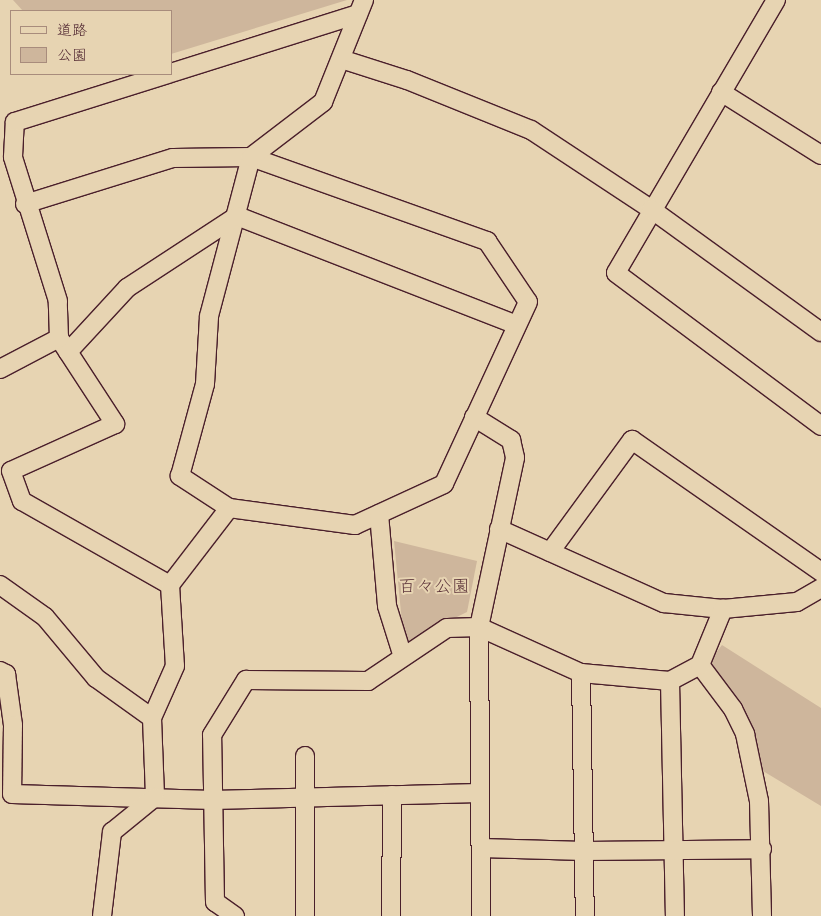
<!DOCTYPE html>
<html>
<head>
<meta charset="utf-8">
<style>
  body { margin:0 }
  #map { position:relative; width:821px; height:916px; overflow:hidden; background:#e7d4b2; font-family:"Architects Daughter","Klee One",sans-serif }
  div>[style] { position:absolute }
  .green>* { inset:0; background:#ceb69c }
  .roads { filter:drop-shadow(1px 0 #4a1f2b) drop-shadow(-1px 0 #4a1f2b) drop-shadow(0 1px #4a1f2b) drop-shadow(0 -1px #4a1f2b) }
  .minor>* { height:18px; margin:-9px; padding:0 9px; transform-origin:9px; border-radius:9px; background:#e7d4b2 }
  span { translate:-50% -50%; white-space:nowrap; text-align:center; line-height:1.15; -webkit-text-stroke:4px #e7d4b2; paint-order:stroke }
  .park-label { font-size:18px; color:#5e363c }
  .legend { position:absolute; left:10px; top:10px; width:162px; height:65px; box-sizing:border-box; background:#e7d4b2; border:1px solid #a88c7c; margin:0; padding:6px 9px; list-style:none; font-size:15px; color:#4a1f2b }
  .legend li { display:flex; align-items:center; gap:10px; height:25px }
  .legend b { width:25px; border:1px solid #a88c7c }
</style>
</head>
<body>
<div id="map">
  <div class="green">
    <i style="clip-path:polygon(13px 0,347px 0,171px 54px,171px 11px,23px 11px)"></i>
    <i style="clip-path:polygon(394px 541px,477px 561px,467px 612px,404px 643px)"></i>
    <i style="clip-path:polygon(722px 645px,821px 708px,821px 806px,763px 771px,742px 703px,708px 663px)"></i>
  </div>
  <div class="roads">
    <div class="minor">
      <i style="left:776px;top:0;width:316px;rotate:120.4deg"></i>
      <i style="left:616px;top:273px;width:256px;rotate:36.7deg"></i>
      <i style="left:341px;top:59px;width:69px;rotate:17.7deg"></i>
      <i style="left:407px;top:80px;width:134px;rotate:22deg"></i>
      <i style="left:531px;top:130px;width:144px;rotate:33.4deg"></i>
      <i style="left:651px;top:209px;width:210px;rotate:35.9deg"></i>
      <i style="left:171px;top:73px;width:196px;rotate:-17.5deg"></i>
      <i style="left:721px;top:92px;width:118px;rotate:32.2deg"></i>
      <i style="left:25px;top:204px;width:155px;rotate:-17.3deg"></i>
      <i style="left:173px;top:158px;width:78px;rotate:-0.7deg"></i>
      <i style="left:251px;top:157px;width:251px;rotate:19.6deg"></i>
      <i style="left:487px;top:241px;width:73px;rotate:56.1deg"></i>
      <i style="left:528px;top:302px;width:200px;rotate:114.8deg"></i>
      <i style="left:444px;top:484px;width:98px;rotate:155.3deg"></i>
      <i style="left:355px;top:525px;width:127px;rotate:-172.3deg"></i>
      <i style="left:229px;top:508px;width:59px;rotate:-146.9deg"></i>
      <i style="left:180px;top:476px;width:95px;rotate:-74.8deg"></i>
      <i style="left:205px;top:384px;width:68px;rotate:-86.6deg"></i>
      <i style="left:209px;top:316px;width:164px;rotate:-75.2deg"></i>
      <i style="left:251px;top:157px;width:91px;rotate:-37.4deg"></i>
      <i style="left:323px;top:102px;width:110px;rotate:-68.1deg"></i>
      <i style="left:59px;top:338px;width:103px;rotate:56.9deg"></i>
      <i style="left:115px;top:424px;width:114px;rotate:155.7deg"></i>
      <i style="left:11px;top:471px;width:32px;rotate:70deg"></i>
      <i style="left:22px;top:501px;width:170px;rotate:29.6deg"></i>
      <i style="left:170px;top:585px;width:81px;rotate:86.5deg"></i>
      <i style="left:175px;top:666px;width:57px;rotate:113.9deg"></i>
      <i style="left:152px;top:718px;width:79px;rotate:87.8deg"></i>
      <i style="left:68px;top:352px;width:87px;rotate:-47.3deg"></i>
      <i style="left:127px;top:288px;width:131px;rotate:-33.2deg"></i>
      <i style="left:237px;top:216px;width:300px;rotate:21.3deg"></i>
      <i style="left:0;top:369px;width:67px;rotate:-27.7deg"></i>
      <i style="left:59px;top:338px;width:37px;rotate:-92deg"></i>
      <i style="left:58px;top:301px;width:151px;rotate:-107.4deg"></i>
      <i style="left:13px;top:157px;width:35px;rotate:-87deg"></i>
      <i style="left:15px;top:122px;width:160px;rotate:-17.4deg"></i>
      <i style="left:474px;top:417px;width:44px;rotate:31.9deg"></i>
      <i style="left:511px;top:440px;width:18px;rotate:77deg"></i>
      <i style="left:515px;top:458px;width:173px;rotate:102deg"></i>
      <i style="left:479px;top:627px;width:289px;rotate:89.6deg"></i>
      <i style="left:379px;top:514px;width:92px;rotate:85deg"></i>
      <i style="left:387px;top:606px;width:53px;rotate:72.6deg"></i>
      <i style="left:499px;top:529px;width:181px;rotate:24.2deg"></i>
      <i style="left:664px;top:603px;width:59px;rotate:5.8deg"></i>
      <i style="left:723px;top:609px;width:74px;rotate:-5.4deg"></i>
      <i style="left:797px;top:602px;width:28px;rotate:-30deg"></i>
      <i style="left:550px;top:552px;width:139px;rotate:-53.8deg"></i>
      <i style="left:632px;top:440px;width:231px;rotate:34.9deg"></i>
      <i style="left:0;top:585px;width:55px;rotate:35.4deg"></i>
      <i style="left:45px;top:617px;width:80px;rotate:50.1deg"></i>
      <i style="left:96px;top:678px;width:69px;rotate:35.5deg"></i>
      <i style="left:170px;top:585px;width:97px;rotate:-52.5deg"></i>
      <i style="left:700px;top:665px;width:55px;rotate:53.1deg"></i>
      <i style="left:733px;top:709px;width:28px;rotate:64deg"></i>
      <i style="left:745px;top:734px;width:68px;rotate:78.2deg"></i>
      <i style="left:759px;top:801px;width:115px;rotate:88.5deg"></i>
      <i style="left:0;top:671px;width:7px;rotate:27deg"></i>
      <i style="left:6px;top:674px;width:51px;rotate:82.2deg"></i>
      <i style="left:13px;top:725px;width:69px;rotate:90.8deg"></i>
      <i style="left:12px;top:794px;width:201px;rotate:1.7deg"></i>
      <i style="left:213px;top:800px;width:266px;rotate:-1.5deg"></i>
      <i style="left:581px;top:673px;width:243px;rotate:89.1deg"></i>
      <i style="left:670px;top:681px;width:235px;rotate:88.8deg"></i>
      <i style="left:305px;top:756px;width:160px;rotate:90deg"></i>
      <i style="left:481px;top:848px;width:103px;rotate:1.7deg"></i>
      <i style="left:584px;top:851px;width:178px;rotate:-0.6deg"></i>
      <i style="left:102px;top:916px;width:85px;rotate:-83.2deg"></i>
      <i style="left:112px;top:832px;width:55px;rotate:-39.1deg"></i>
      <i style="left:235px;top:916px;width:24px;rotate:-145deg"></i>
      <i style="left:215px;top:902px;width:167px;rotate:-91deg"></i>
      <i style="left:212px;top:735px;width:65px;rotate:-58.3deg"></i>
      <i style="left:246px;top:680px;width:122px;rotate:0.5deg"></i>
      <i style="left:368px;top:681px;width:95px;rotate:-33.9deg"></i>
      <i style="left:447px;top:628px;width:32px;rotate:-2deg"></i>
      <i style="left:479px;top:627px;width:112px;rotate:24.3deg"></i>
      <i style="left:581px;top:673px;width:89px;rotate:5.1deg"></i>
      <i style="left:670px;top:681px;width:34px;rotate:-28deg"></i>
      <i style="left:700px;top:665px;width:61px;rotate:-67.7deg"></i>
      <i style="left:391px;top:916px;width:121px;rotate:-89.5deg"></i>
    </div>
  </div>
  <div class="park-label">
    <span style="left:434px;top:587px">百々公園</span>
  </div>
  <ul class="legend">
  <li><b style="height:6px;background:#e7d4b2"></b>道路</li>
  <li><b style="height:14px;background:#ceb69c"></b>公園</li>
  </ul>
</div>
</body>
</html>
